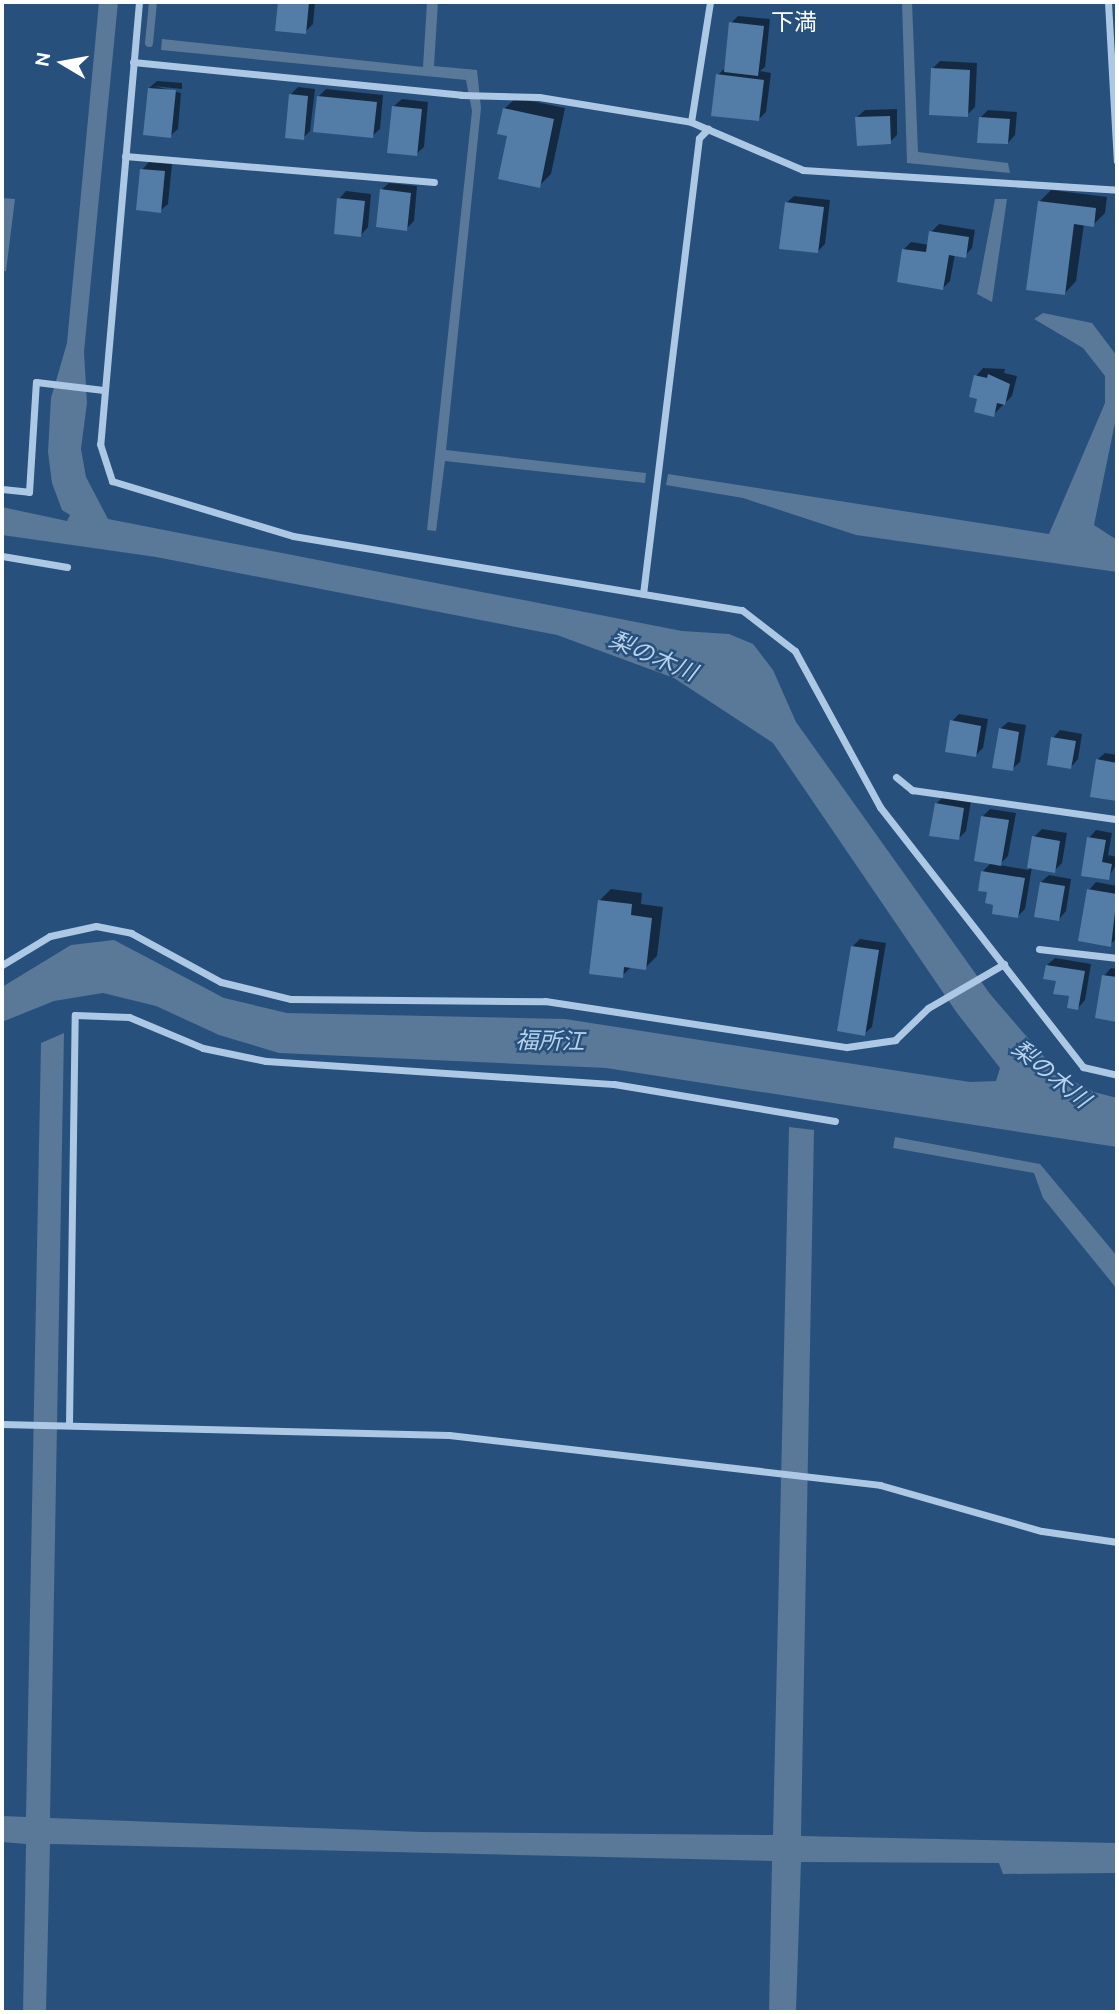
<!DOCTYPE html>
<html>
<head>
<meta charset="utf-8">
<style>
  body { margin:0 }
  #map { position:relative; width:1119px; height:2014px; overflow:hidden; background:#27507c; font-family:Ubuntu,"Noto Sans JP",sans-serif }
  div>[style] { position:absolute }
  .water>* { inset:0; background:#5a7897 }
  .shadow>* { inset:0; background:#0007 }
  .stream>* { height:8px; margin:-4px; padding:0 4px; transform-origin:4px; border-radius:4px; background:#5a7897 }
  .building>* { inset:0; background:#537ca7 }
  .minor>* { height:7px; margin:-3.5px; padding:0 3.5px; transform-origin:3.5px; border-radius:3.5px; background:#acc8e4 }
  span { translate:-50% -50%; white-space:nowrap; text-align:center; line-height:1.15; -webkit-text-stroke:5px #27507c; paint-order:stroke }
  .neighbourhood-label { font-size:23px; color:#fff }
  .water-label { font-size:23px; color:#b7d2ec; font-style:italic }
  .frame { position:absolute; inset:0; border:4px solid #fff; pointer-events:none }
  .north { position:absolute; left:28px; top:28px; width:70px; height:70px; -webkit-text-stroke:5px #27507c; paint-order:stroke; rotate:280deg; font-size:19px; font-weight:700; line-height:28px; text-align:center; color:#fff }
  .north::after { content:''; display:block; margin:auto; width:24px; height:32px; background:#fff; clip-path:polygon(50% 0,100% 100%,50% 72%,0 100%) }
</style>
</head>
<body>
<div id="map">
  <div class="water">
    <i style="clip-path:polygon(99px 2px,118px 2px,84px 352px,87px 403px,81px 449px,86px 477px,108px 519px,682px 631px,729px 634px,753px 644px,773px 670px,796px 722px,990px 994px,1059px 1074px,1094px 1092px,1117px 1098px,1117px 1147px,606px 1068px,279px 1053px,219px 1035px,156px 1006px,103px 993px,54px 1001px,2px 1022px,2px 987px,71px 945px,114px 940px,224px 998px,287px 1013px,565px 1019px,970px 1082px,996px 1081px,1000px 1068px,957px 1013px,773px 743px,674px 678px,557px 635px,156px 557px,2px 535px,2px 507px,67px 521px,70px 515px,62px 510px,52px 483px,48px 452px,51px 398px,67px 343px)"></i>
    <i style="clip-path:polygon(427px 2px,438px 2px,434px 66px,477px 70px,481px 108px,446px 450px,646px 473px,645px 483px,445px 461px,436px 531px,427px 530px,472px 111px,466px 80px,161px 50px,162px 39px,423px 67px)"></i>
    <i style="clip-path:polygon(902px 2px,912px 2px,918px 152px,1008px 163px,1010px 173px,907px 163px)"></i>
    <i style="clip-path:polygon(2px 198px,15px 199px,6px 271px,2px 271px)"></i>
    <i style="clip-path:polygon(995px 199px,1007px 199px,992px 302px,977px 294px)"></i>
    <i style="clip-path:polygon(1043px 313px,1092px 323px,1117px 356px,1117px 413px,1094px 525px,1117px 540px,1117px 572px,856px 535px,743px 498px,666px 485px,668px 474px,1049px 534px,1105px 403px,1105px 376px,1083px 348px,1034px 319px)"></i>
    <i style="clip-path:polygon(64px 1033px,50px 1818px,422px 1832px,773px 1835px,789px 1127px,814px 1130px,801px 1836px,1116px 1843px,1115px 1873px,1003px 1874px,999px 1863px,801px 1862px,796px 2012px,769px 2012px,772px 1861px,50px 1844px,46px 2012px,23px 2012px,26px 1844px,2px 1842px,2px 1816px,26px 1817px,41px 1043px)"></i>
    <i style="clip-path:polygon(895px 1137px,1040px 1164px,1117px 1256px,1117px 1289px,1043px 1198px,1034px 1173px,893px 1148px)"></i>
  </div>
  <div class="shadow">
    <i style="clip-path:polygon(280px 2px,315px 2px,313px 24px,305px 32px,277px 29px)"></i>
    <i style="clip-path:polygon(738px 16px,770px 19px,765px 67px,760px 71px,771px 73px,766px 112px,759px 119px,718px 75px,726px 67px,731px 23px)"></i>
    <i style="clip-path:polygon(940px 61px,977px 63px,975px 107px,967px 115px,933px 68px)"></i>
    <i style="clip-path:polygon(157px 81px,182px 83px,182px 89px,154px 86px,181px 93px,178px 129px,170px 136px,149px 88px)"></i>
    <i style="clip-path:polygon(298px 87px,315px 89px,310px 131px,303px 138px,291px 94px)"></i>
    <i style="clip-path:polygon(326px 89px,383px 95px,380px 129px,372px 136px,318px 97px)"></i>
    <i style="clip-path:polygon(516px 98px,565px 108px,551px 174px,539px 186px,509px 135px,504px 109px)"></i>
    <i style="clip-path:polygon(402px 99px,428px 102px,424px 147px,416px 154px,394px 106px)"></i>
    <i style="clip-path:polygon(897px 109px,897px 135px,890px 142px,857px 117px,865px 110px)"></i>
    <i style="clip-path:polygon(988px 110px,1017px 112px,1015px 135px,1008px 143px,980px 118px)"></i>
    <i style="clip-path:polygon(149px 162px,172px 164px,168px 204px,160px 211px,142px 170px)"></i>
    <i style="clip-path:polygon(389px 183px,417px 186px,414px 221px,406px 229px,381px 190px)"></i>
    <i style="clip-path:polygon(1051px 190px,1107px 197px,1105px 213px,1093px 225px,1084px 224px,1076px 281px,1065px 293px,1040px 201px)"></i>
    <i style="clip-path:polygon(346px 191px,371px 194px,368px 227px,361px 235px,339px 199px)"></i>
    <i style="clip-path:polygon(794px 196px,830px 200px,825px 244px,818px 251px,786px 203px)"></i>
    <i style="clip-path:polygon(939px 224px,975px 230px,972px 248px,965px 256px,955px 254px,950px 281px,943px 288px,904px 249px,911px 242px,929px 245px,931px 232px)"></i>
    <i style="clip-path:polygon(983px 368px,1005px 369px,1004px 373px,1017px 376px,1012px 396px,993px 415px,976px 376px)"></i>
    <i style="clip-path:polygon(959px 714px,988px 719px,983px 748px,976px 755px,952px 721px)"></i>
    <i style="clip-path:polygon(1008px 722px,1026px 725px,1020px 762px,1012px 769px,1000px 729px)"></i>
    <i style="clip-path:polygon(1060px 730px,1082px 734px,1078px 759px,1071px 767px,1053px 738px)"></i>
    <i style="clip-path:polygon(1105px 753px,1117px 755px,1117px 799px,1097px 760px)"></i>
    <i style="clip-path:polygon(944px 796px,971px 801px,966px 831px,958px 839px,936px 804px)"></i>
    <i style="clip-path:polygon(990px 809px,1016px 813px,1008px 856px,999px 865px,1029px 870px,1034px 837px,1042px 829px,1067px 833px,1062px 863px,1054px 871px,1032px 867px,1025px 909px,1018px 916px,995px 903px,983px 871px,992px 862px,983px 816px)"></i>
    <i style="clip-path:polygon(1096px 830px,1112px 833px,1108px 855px,1117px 857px,1117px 863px,1108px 878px,1089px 838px)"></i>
    <i style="clip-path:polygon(1049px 875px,1071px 879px,1066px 911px,1059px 919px,1041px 882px)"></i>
    <i style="clip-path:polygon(1096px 882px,1117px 886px,1117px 938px,1110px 945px,1089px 890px)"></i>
    <i style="clip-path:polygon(611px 889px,642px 893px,641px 904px,663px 907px,657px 956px,645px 968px,632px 966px,622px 976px,599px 901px)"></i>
    <i style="clip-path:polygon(860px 939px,886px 943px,872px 1027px,864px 1034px,852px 947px)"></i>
    <i style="clip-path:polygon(1055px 958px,1091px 964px,1085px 1000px,1078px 1008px,1047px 965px)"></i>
    <i style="clip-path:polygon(1111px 968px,1117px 969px,1117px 1020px,1097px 1016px,1104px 976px)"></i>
  </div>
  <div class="stream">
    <i style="left:149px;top:43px;width:41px;rotate:-84.4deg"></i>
  </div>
  <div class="building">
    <i style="clip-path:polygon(278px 2px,309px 2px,306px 34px,275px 31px)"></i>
    <i style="clip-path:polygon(729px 22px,764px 26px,758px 76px,724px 72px)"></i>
    <i style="clip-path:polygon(931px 68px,970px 70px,968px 117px,929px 115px)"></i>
    <i style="clip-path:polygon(716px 74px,764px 80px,759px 121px,711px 116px)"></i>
    <i style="clip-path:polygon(148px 88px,176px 90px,171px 138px,143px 135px)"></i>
    <i style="clip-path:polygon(289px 94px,308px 96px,304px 140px,285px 138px)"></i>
    <i style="clip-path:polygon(317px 96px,377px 102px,373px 138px,313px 132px)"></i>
    <i style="clip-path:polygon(392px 106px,422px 109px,417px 156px,387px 153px)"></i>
    <i style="clip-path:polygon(503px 108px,554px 119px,540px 188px,498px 179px,507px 136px,497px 134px)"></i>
    <i style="clip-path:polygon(890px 116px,891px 144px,857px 146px,855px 117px)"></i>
    <i style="clip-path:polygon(979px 117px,1010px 119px,1008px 144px,977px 143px)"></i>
    <i style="clip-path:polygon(140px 169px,165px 171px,161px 213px,136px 210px)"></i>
    <i style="clip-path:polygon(380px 189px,411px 193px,407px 231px,376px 227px)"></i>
    <i style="clip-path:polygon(337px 198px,365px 201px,361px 237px,334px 234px)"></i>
    <i style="clip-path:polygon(1038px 201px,1096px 208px,1094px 227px,1074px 224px,1065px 295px,1026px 290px)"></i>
    <i style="clip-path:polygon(785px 202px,824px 207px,818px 253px,779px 249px)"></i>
    <i style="clip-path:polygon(929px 231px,969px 237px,966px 258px,949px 255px,943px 290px,897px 282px,902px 249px,926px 252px)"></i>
    <i style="clip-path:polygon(988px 374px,1010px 384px,1005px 405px,997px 403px,994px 417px,974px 412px,977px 399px,969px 397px,974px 375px,987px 378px)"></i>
    <i style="clip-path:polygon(950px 720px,981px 726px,976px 757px,945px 752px)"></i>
    <i style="clip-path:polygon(999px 728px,1019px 732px,1013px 771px,992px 768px)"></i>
    <i style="clip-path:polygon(1051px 737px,1076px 741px,1071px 769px,1047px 765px)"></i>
    <i style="clip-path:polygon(1096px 759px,1117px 763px,1117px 801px,1090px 797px)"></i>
    <i style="clip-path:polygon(935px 803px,964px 808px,959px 840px,929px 836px)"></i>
    <i style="clip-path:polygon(981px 816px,1009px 820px,1001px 866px,974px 861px)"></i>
    <i style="clip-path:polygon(1032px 836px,1060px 841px,1055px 873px,1027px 868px)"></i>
    <i style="clip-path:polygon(1087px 837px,1106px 840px,1102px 862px,1112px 864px,1109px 880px,1081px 876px)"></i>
    <i style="clip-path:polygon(981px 871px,1025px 878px,1018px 918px,992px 914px,993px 905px,985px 903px,987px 892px,978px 891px)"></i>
    <i style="clip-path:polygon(1040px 882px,1065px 886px,1059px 921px,1034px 917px)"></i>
    <i style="clip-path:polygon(1087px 889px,1117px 894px,1111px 947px,1078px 941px)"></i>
    <i style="clip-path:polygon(598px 900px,632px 904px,631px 915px,652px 918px,646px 970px,624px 967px,623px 978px,589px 974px)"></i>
    <i style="clip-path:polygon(851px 946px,879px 950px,865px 1036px,837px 1031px)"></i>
    <i style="clip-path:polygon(1046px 965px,1085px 971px,1078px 1010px,1067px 1008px,1069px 996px,1053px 994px,1056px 981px,1043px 979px)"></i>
    <i style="clip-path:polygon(1102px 975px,1117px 977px,1117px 1022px,1095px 1018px)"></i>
  </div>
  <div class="minor">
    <i style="left:139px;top:2px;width:444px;rotate:95deg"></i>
    <i style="left:100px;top:444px;width:39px;rotate:72deg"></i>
    <i style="left:112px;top:481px;width:189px;rotate:16.9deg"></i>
    <i style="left:293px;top:536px;width:455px;rotate:9.4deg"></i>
    <i style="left:742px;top:610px;width:67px;rotate:37.7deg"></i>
    <i style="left:795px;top:651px;width:178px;rotate:61.4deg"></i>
    <i style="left:880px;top:807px;width:330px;rotate:52deg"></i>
    <i style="left:1083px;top:1067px;width:35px;rotate:13deg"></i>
    <i style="left:1108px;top:2px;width:159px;rotate:86.8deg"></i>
    <i style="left:133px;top:62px;width:330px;rotate:5.7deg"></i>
    <i style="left:461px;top:95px;width:78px;rotate:1.5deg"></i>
    <i style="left:539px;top:97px;width:154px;rotate:9.3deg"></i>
    <i style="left:691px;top:122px;width:122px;rotate:23.2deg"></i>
    <i style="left:803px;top:170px;width:315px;rotate:3.6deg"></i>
    <i style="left:691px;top:122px;width:121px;rotate:-81deg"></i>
    <i style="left:125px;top:156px;width:310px;rotate:4.8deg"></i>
    <i style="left:2px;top:489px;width:27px;rotate:6deg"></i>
    <i style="left:29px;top:492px;width:110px;rotate:-86.4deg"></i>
    <i style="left:36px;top:382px;width:68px;rotate:6.7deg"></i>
    <i style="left:2px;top:556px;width:66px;rotate:9.6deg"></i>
    <i style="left:643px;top:594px;width:459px;rotate:-83deg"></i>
    <i style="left:699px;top:138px;width:13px;rotate:-45deg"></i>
    <i style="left:896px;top:777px;width:21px;rotate:39deg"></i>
    <i style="left:912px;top:790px;width:207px;rotate:8.1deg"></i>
    <i style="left:1039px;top:949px;width:79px;rotate:6.6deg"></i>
    <i style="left:2px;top:965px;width:56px;rotate:-31.1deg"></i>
    <i style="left:50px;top:936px;width:47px;rotate:-12.3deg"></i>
    <i style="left:96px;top:926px;width:36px;rotate:11deg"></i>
    <i style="left:131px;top:933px;width:102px;rotate:28.6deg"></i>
    <i style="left:221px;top:982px;width:72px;rotate:13.7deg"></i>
    <i style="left:291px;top:999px;width:254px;rotate:0.5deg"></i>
    <i style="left:545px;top:1001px;width:305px;rotate:8.7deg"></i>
    <i style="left:847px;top:1047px;width:49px;rotate:-8.3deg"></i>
    <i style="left:895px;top:1040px;width:46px;rotate:-44.1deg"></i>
    <i style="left:928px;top:1008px;width:88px;rotate:-30.1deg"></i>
    <i style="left:2px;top:1424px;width:447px;rotate:1.4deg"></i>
    <i style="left:449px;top:1435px;width:434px;rotate:6.6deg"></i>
    <i style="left:880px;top:1485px;width:168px;rotate:15.9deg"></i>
    <i style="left:1042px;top:1531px;width:76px;rotate:8.3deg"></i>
    <i style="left:69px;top:1424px;width:409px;rotate:-89.2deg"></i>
    <i style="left:75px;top:1015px;width:54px;rotate:2.1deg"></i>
    <i style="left:129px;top:1017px;width:80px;rotate:22.7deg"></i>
    <i style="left:203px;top:1048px;width:64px;rotate:11.7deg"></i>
    <i style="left:266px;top:1061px;width:349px;rotate:3.8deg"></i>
    <i style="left:614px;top:1084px;width:224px;rotate:9.5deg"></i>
  </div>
  <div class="neighbourhood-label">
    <span style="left:794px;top:22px">下満</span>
  </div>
  <div class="water-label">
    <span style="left:653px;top:656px;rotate:23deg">梨の木川</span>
    <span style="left:550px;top:1041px;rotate:1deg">福所江</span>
    <span style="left:1051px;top:1074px;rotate:39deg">梨の木川</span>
  </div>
  <div class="frame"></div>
  <div class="north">N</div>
</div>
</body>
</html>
